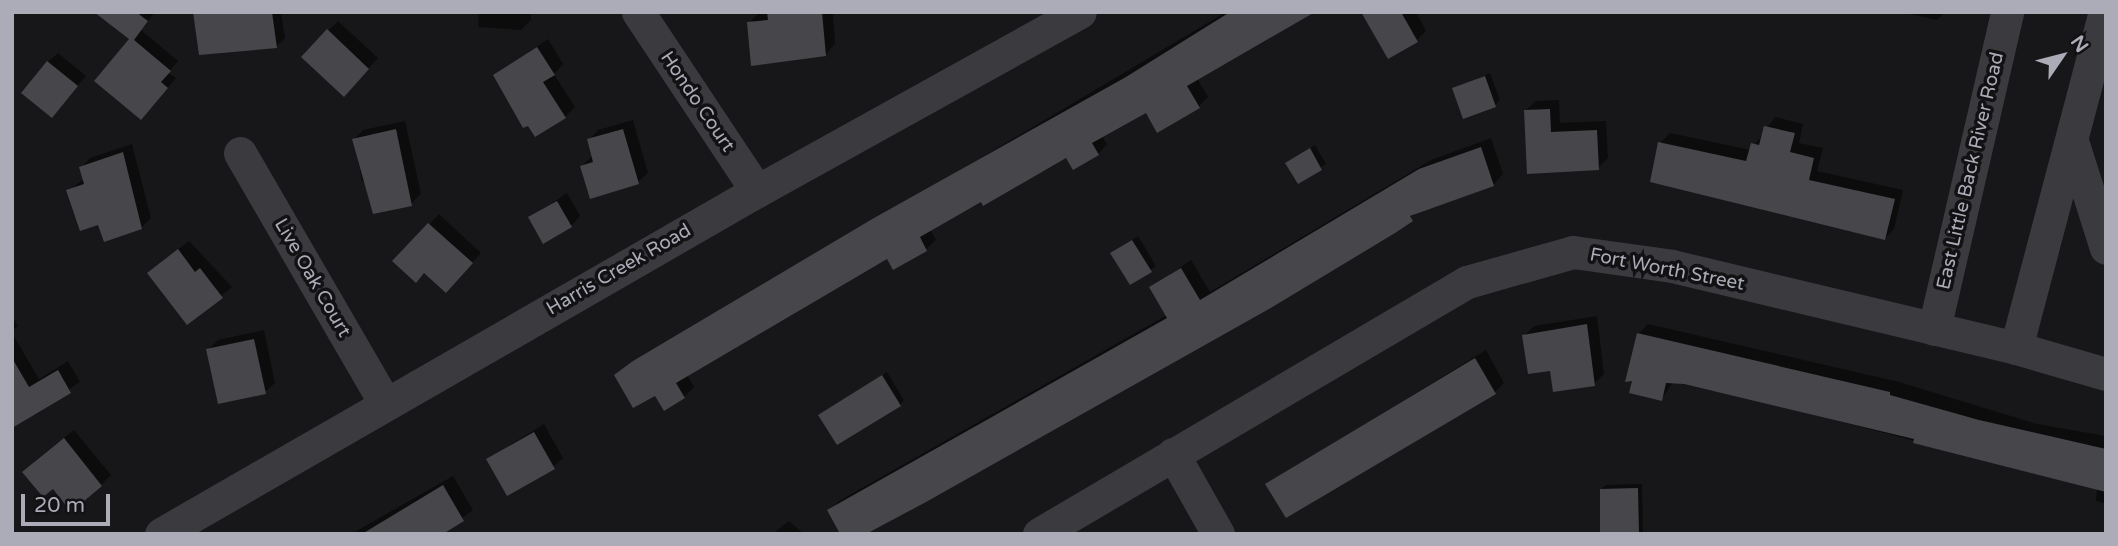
<!DOCTYPE html>
<html>
<head>
<meta charset="utf-8">
<style>
  body { margin:0 }
  #map { position:relative; width:2118px; height:546px; overflow:hidden; background:#171719; font-family:"Varela Round",sans-serif }
  div>[style] { position:absolute }
  .shadow>* { inset:0; background:#0007 }
  .building>* { inset:0; background:#47474b }
  .minor>* { height:33px; margin:-16.5px; padding:0 16.5px; transform-origin:16.5px; border-radius:16.5px; background:#3b3b3f }
  span { translate:-50% -50%; white-space:nowrap; text-align:center; line-height:1.15; -webkit-text-stroke:7px #121214; paint-order:stroke }
  .street-label { font-size:19px; color:#abacb7 }
  .frame { position:absolute; inset:0; border:14px solid #abacb7; pointer-events:none }
  .north { position:absolute; left:2027px; top:21px; width:70px; height:70px; -webkit-text-stroke:5px #121214; paint-order:stroke; rotate:55deg; font-size:19px; font-weight:700; line-height:28px; text-align:center; color:#abacb7 }
  .north::after { content:''; display:block; margin:auto; width:24px; height:32px; background:#abacb7; clip-path:polygon(50% 0,100% 100%,50% 72%,0 100%) }
  .scale { position:absolute; left:21px; top:494px; width:89px; height:32px; box-sizing:border-box; border:4px solid #abacb7; border-top:0; padding-left:9px; font-size:21px; line-height:24px; white-space:nowrap; color:#abacb7; -webkit-text-stroke:5px #121214; paint-order:stroke }
</style>
</head>
<body>
<div id="map">
  <div class="shadow">
    <i style="clip-path:polygon(121px 12px,155px 12px,141px 30px,178px 61px,168px 73px,176px 78px,150px 109px)"></i>
    <i style="clip-path:polygon(195px 12px,281px 12px,285px 38px,276px 47px)"></i>
    <i style="clip-path:polygon(479px 12px,531px 12px,531px 20px,521px 30px,478px 27px)"></i>
    <i style="clip-path:polygon(833px 12px,835px 44px,826px 54px,749px 23px,759px 13px)"></i>
    <i style="clip-path:polygon(1226px 12px,1314px 12px,1197px 78px,1208px 97px,1198px 107px,1147px 110px,1102px 136px,1107px 144px,1098px 154px,1067px 156px,930px 229px,936px 240px,926px 249px,894px 267px,887px 257px,687px 375px,694px 387px,684px 397px,656px 393px,616px 375px)"></i>
    <i style="clip-path:polygon(1363px 12px,1416px 12px,1426px 31px,1417px 40px)"></i>
    <i style="clip-path:polygon(1901px 12px,1945px 12px,1937px 20px)"></i>
    <i style="clip-path:polygon(338px 21px,378px 58px,353px 85px,328px 31px)"></i>
    <i style="clip-path:polygon(548px 39px,563px 64px,554px 74px,575px 107px,565px 117px,495px 75px)"></i>
    <i style="clip-path:polygon(58px 53px,86px 76px,52px 116px,48px 62px)"></i>
    <i style="clip-path:polygon(1490px 73px,1500px 100px,1495px 105px,1454px 89px)"></i>
    <i style="clip-path:polygon(1559px 100px,1560px 123px,1606px 121px,1608px 158px,1598px 168px,1528px 172px,1526px 110px,1536px 101px)"></i>
    <i style="clip-path:polygon(1775px 117px,1803px 124px,1799px 143px,1823px 148px,1817px 171px,1903px 190px,1894px 229px,1885px 238px,1660px 143px,1670px 133px,1751px 150px)"></i>
    <i style="clip-path:polygon(633px 120px,648px 173px,638px 182px,582px 166px,592px 156px,589px 140px,598px 130px)"></i>
    <i style="clip-path:polygon(405px 121px,421px 194px,411px 204px,362px 181px,354px 140px,363px 130px)"></i>
    <i style="clip-path:polygon(1491px 138px,1503px 174px,1494px 184px,1421px 210px,1327px 272px,829px 511px,839px 501px,1167px 315px,1151px 288px,1191px 260px,1210px 292px,1431px 160px)"></i>
    <i style="clip-path:polygon(132px 144px,151px 218px,141px 228px,99px 223px,68px 191px,84px 179px,81px 168px,90px 158px)"></i>
    <i style="clip-path:polygon(1315px 145px,1326px 164px,1299px 182px,1288px 163px)"></i>
    <i style="clip-path:polygon(567px 193px,580px 216px,571px 226px,531px 218px)"></i>
    <i style="clip-path:polygon(439px 214px,481px 253px,455px 281px,395px 261px)"></i>
    <i style="clip-path:polygon(1138px 236px,1156px 266px,1131px 283px,1117px 249px)"></i>
    <i style="clip-path:polygon(189px 241px,232px 287px,187px 323px,164px 260px)"></i>
    <i style="clip-path:polygon(12px 316px,18px 326px,12px 331px)"></i>
    <i style="clip-path:polygon(1597px 316px,1604px 374px,1594px 384px,1524px 336px,1534px 326px)"></i>
    <i style="clip-path:polygon(1648px 324px,1899px 382px,2037px 424px,2106px 436px,2106px 504px,2096px 501px,2097px 488px,1772px 404px,1673px 382px,1661px 400px,1638px 334px)"></i>
    <i style="clip-path:polygon(264px 330px,275px 383px,265px 392px,208px 350px,218px 340px)"></i>
    <i style="clip-path:polygon(12px 333px,39px 379px,68px 361px,80px 382px,12px 426px)"></i>
    <i style="clip-path:polygon(1486px 350px,1504px 383px,1495px 392px,1267px 484px)"></i>
    <i style="clip-path:polygon(887px 372px,904px 400px,900px 405px,821px 415px)"></i>
    <i style="clip-path:polygon(544px 424px,563px 458px,553px 467px,488px 459px)"></i>
    <i style="clip-path:polygon(74px 430px,111px 475px,101px 485px,34px 462px)"></i>
    <i style="clip-path:polygon(453px 476px,473px 510px,440px 534px,351px 534px)"></i>
    <i style="clip-path:polygon(1642px 484px,1643px 532px,1602px 534px,1601px 489px,1606px 485px)"></i>
    <i style="clip-path:polygon(789px 521px,804px 534px,772px 534px)"></i>
  </div>
  <div class="building">
    <i style="clip-path:polygon(94px 12px,136px 12px,148px 21px,134px 40px,171px 71px,161px 82px,168px 88px,141px 120px,94px 81px,129px 39px)"></i>
    <i style="clip-path:polygon(193px 12px,272px 12px,277px 48px,199px 55px)"></i>
    <i style="clip-path:polygon(767px 12px,822px 12px,826px 56px,751px 66px,747px 22px,768px 20px)"></i>
    <i style="clip-path:polygon(1230px 12px,1315px 12px,1187px 86px,1200px 108px,1157px 133px,1146px 113px,1092px 143px,1099px 155px,1073px 170px,1066px 158px,983px 206px,981px 202px,920px 237px,927px 251px,893px 270px,887px 259px,676px 383px,685px 398px,664px 411px,655px 396px,633px 408px,614px 375px,633px 361px,874px 218px,1126px 77px)"></i>
    <i style="clip-path:polygon(1361px 12px,1401px 12px,1418px 42px,1388px 59px)"></i>
    <i style="clip-path:polygon(327px 29px,369px 69px,344px 97px,301px 57px)"></i>
    <i style="clip-path:polygon(537px 47px,555px 75px,543px 82px,566px 118px,535px 137px,528px 126px,523px 128px,493px 75px)"></i>
    <i style="clip-path:polygon(47px 61px,78px 86px,52px 118px,21px 93px)"></i>
    <i style="clip-path:polygon(1485px 76px,1496px 107px,1463px 119px,1452px 88px)"></i>
    <i style="clip-path:polygon(1550px 109px,1551px 132px,1597px 130px,1599px 170px,1527px 174px,1524px 110px)"></i>
    <i style="clip-path:polygon(1764px 126px,1795px 133px,1790px 152px,1814px 158px,1809px 180px,1895px 199px,1885px 240px,1650px 182px,1658px 142px,1746px 161px,1751px 143px,1759px 145px)"></i>
    <i style="clip-path:polygon(396px 129px,412px 206px,373px 214px,352px 139px)"></i>
    <i style="clip-path:polygon(623px 129px,639px 184px,590px 199px,580px 166px,593px 162px,587px 139px)"></i>
    <i style="clip-path:polygon(1481px 147px,1494px 186px,1410px 216px,1413px 221px,1395px 233px,1274px 306px,926px 502px,866px 534px,840px 534px,827px 510px,1167px 318px,1149px 287px,1181px 268px,1200px 300px,1419px 169px)"></i>
    <i style="clip-path:polygon(1310px 148px,1322px 170px,1298px 184px,1285px 163px)"></i>
    <i style="clip-path:polygon(123px 152px,142px 229px,104px 242px,98px 225px,80px 231px,66px 190px,84px 184px,79px 167px)"></i>
    <i style="clip-path:polygon(557px 201px,572px 227px,543px 244px,528px 217px)"></i>
    <i style="clip-path:polygon(428px 223px,473px 263px,446px 293px,424px 273px,416px 283px,392px 261px)"></i>
    <i style="clip-path:polygon(1132px 240px,1152px 272px,1130px 285px,1110px 253px)"></i>
    <i style="clip-path:polygon(178px 249px,195px 272px,200px 268px,223px 298px,187px 325px,147px 273px)"></i>
    <i style="clip-path:polygon(1587px 324px,1595px 386px,1553px 392px,1550px 371px,1528px 374px,1522px 335px)"></i>
    <i style="clip-path:polygon(1637px 333px,1890px 392px,1890px 395px,1979px 420px,2106px 449px,2106px 492px,1913px 443px,1914px 439px,1684px 384px,1666px 383px,1662px 401px,1629px 393px,1632px 381px,1625px 382px)"></i>
    <i style="clip-path:polygon(254px 339px,266px 394px,218px 404px,206px 349px)"></i>
    <i style="clip-path:polygon(12px 358px,29px 387px,58px 370px,71px 393px,12px 428px)"></i>
    <i style="clip-path:polygon(1475px 358px,1496px 394px,1286px 518px,1265px 484px)"></i>
    <i style="clip-path:polygon(882px 375px,901px 406px,837px 445px,818px 415px)"></i>
    <i style="clip-path:polygon(534px 432px,555px 469px,507px 496px,486px 459px)"></i>
    <i style="clip-path:polygon(64px 438px,102px 486px,71px 512px,53px 489px,43px 497px,22px 472px)"></i>
    <i style="clip-path:polygon(443px 485px,464px 521px,443px 534px,362px 534px)"></i>
    <i style="clip-path:polygon(1638px 488px,1639px 534px,1600px 534px,1600px 489px)"></i>
  </div>
  <div class="minor">
    <i style="left:638px;top:12px;width:215px;rotate:56.4deg"></i>
    <i style="left:2072px;top:141px;width:112px;rotate:72.4deg"></i>
    <i style="left:240px;top:153px;width:289px;rotate:59.9deg"></i>
    <i style="left:1934px;top:329px;width:325px;rotate:-77deg"></i>
    <i style="left:2016px;top:348px;width:348px;rotate:-75.2deg"></i>
    <i style="left:1173px;top:454px;width:92px;rotate:60.6deg"></i>
    <i style="left:161px;top:534px;width:688px;rotate:-29.92deg"></i>
    <i style="left:757px;top:191px;width:369px;rotate:-29deg"></i>
    <i style="left:1039px;top:534px;width:497px;rotate:-30.5deg"></i>
    <i style="left:1467px;top:282px;width:110px;rotate:-15.8deg"></i>
    <i style="left:1573px;top:252px;width:100px;rotate:8deg"></i>
    <i style="left:1672px;top:266px;width:354px;rotate:13.4deg"></i>
    <i style="left:2016px;top:348px;width:94px;rotate:16.1deg"></i>
  </div>
  <div class="street-label">
    <span style="left:697px;top:102px;rotate:56deg">Hondo Court</span>
    <span style="left:1971px;top:171px;rotate:-77deg">East Little Back River Road</span>
    <span style="left:619px;top:270px;rotate:-30deg">Harris Creek Road</span>
    <span style="left:1667px;top:270px;rotate:11deg">Fort Worth Street</span>
    <span style="left:312px;top:278px;rotate:60deg">Live Oak Court</span>
  </div>
  <div class="frame"></div>
  <div class="north">N</div>
  <div class="scale">20 m</div>
</div>
</body>
</html>
